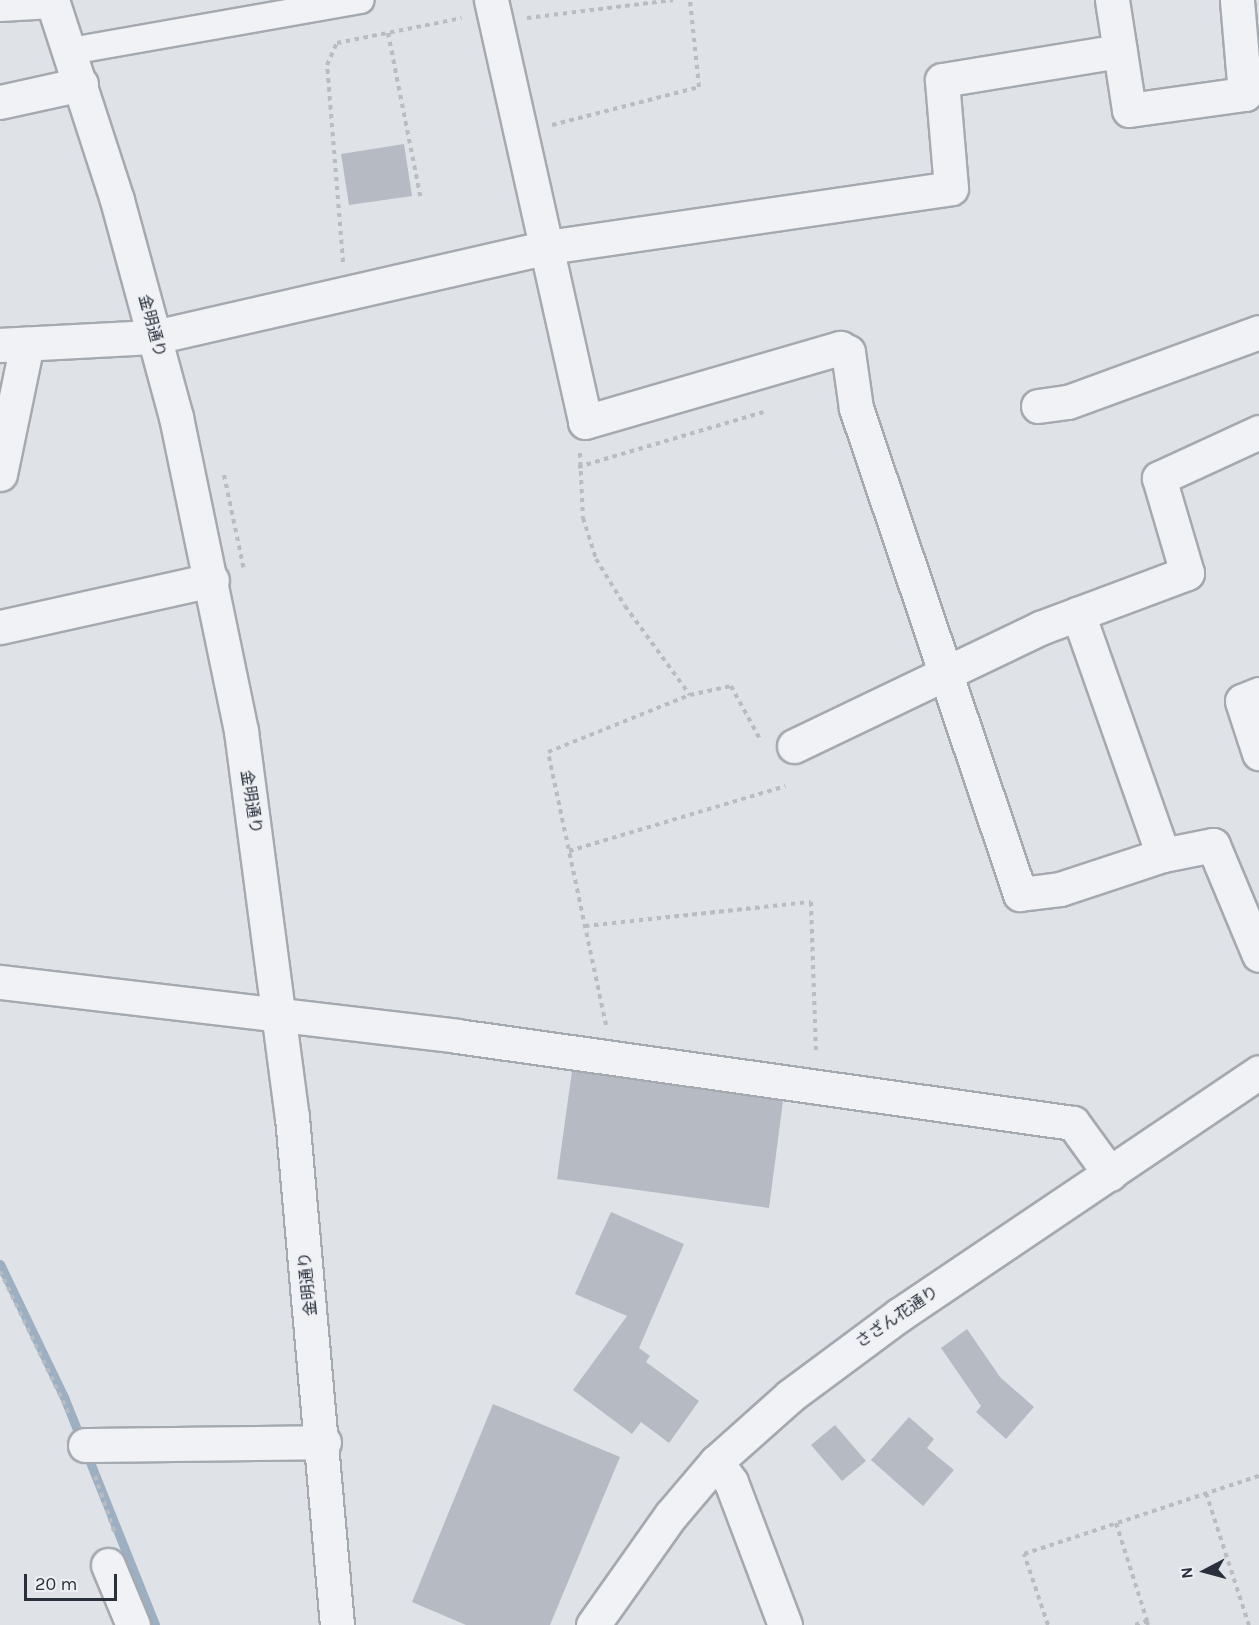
<!DOCTYPE html>
<html>
<head>
<meta charset="utf-8">
<style>
  body { margin:0 }
  #map { position:relative; width:1259px; height:1625px; overflow:hidden; background:#dfe2e6; font-family:Karla,"Noto Sans JP",sans-serif }
  div>[style] { position:absolute }
  .stream>* { height:9px; margin:-4.5px; padding:0 4.5px; transform-origin:4.5px; border-radius:4.5px; background:#9dafc3 }
  .building>* { inset:0; background:#b6bbc3 }
  .path>* { height:4px; margin-top:-2px; transform-origin:0; background:repeating-linear-gradient(90deg,#b9bcc1 0 4.5px,transparent 0 9px) }
  .roads { filter:drop-shadow(2px 0 #a5a9b0) drop-shadow(-2px 0 #a5a9b0) drop-shadow(0 2px #a5a9b0) drop-shadow(0 -2px #a5a9b0) }
  .pedestrian>* { height:26px; margin:-13px; padding:0 13px; transform-origin:13px; border-radius:13px; background:#f1f2f5 }
  .minor>* { height:33px; margin:-16.5px; padding:0 16.5px; transform-origin:16.5px; border-radius:16.5px; background:#f1f2f5 }
  .tertiary>* { height:33px; margin:-16.5px; padding:0 16.5px; transform-origin:16.5px; border-radius:16.5px; background:#f1f2f5 }
  span { translate:-50% -50%; white-space:nowrap; text-align:center; line-height:1.15; -webkit-text-stroke:4.5px #eef0f4; paint-order:stroke }
  .street-label { font-size:16px; color:#29303c }
  .north { position:absolute; left:1175px; top:1541px; width:60px; height:60px; -webkit-text-stroke:4px #eef0f4; paint-order:stroke; rotate:264deg; font-size:16px; font-weight:700; line-height:24px; text-align:center; color:#29303c }
  .north::after { content:''; display:block; margin:auto; width:21px; height:27px; background:#29303c; clip-path:polygon(50% 0,100% 100%,50% 72%,0 100%) }
  .scale { position:absolute; left:24px; top:1574px; width:93px; height:27px; box-sizing:border-box; border:3px solid #29303c; border-top:0; padding-left:8px; font-size:18px; line-height:21px; white-space:nowrap; color:#29303c; -webkit-text-stroke:4px #eef0f4; paint-order:stroke }
</style>
</head>
<body>
<div id="map">
  <div class="stream">
    <i style="left:0;top:1264px;width:148px;rotate:64.3deg"></i>
    <i style="left:64px;top:1397px;width:245px;rotate:68.2deg"></i>
  </div>
  <div class="building">
    <i style="clip-path:polygon(404px 144px,412px 196px,349px 205px,341px 154px)"></i>
    <i style="clip-path:polygon(572px 1071px,783px 1101px,769px 1208px,557px 1179px)"></i>
    <i style="clip-path:polygon(611px 1212px,684px 1244px,639px 1348px,650px 1356px,646px 1362px,699px 1401px,669px 1443px,641px 1422px,632px 1434px,573px 1390px,627px 1316px,575px 1294px)"></i>
    <i style="clip-path:polygon(967px 1329px,1000px 1377px,1034px 1407px,1006px 1439px,976px 1412px,981px 1406px,941px 1348px)"></i>
    <i style="clip-path:polygon(493px 1404px,620px 1457px,550px 1625px,466px 1625px,412px 1602px)"></i>
    <i style="clip-path:polygon(909px 1417px,934px 1439px,927px 1448px,954px 1470px,923px 1506px,871px 1460px)"></i>
    <i style="clip-path:polygon(835px 1425px,866px 1461px,842px 1481px,811px 1445px)"></i>
  </div>
  <div class="path">
    <i style="left:527px;top:18px;width:147px;rotate:-7deg"></i>
    <i style="left:388px;top:33px;width:169px;rotate:78.8deg"></i>
    <i style="left:552px;top:125px;width:152px;rotate:-14.5deg"></i>
    <i style="left:699px;top:87px;width:87px;rotate:-95.9deg"></i>
    <i style="left:343px;top:262px;width:198px;rotate:-94.6deg"></i>
    <i style="left:327px;top:65px;width:24px;rotate:-66deg"></i>
    <i style="left:337px;top:43px;width:127px;rotate:-11.3deg"></i>
    <i style="left:580px;top:453px;width:65px;rotate:87.4deg"></i>
    <i style="left:583px;top:518px;width:43px;rotate:72.4deg"></i>
    <i style="left:596px;top:559px;width:55px;rotate:58.3deg"></i>
    <i style="left:625px;top:606px;width:110px;rotate:53.9deg"></i>
    <i style="left:690px;top:695px;width:42px;rotate:-12.4deg"></i>
    <i style="left:731px;top:686px;width:63px;rotate:61.4deg"></i>
    <i style="left:578px;top:467px;width:197px;rotate:-16.5deg"></i>
    <i style="left:224px;top:475px;width:97px;rotate:78.1deg"></i>
    <i style="left:569px;top:851px;width:226px;rotate:-16.7deg"></i>
    <i style="left:585px;top:926px;width:227px;rotate:-6.1deg"></i>
    <i style="left:811px;top:902px;width:153px;rotate:88.1deg"></i>
    <i style="left:606px;top:1025px;width:279px;rotate:-102deg"></i>
    <i style="left:548px;top:752px;width:153px;rotate:-21.9deg"></i>
    <i style="left:0;top:1271px;width:161px;rotate:64.2deg"></i>
    <i style="left:95px;top:1476px;width:61px;rotate:71deg"></i>
    <i style="left:1206px;top:1493px;width:139px;rotate:72deg"></i>
    <i style="left:1116px;top:1523px;width:103px;rotate:72.4deg"></i>
    <i style="left:1048px;top:1625px;width:75px;rotate:-108.7deg"></i>
    <i style="left:1024px;top:1554px;width:248px;rotate:-18.4deg"></i>
    <i style="left:1135px;top:1625px;width:13px;rotate:-18deg"></i>
    <i style="left:1147px;top:1621px;width:4px;rotate:76deg"></i>
  </div>
  <div class="roads">
    <div class="pedestrian">
      <i style="left:71px;top:51px;width:294px;rotate:-10deg"></i>
    </div>
    <div class="minor">
      <i style="left:491px;top:0;width:432px;rotate:77.4deg"></i>
      <i style="left:585px;top:422px;width:266px;rotate:-16.2deg"></i>
      <i style="left:840px;top:348px;width:9px;rotate:27deg"></i>
      <i style="left:848px;top:352px;width:57px;rotate:81.9deg"></i>
      <i style="left:856px;top:408px;width:513px;rotate:71.35deg"></i>
      <i style="left:1020px;top:894px;width:40px;rotate:-7.1deg"></i>
      <i style="left:1060px;top:889px;width:108px;rotate:-18.3deg"></i>
      <i style="left:1163px;top:855px;width:256px;rotate:-109.4deg"></i>
      <i style="left:1112px;top:0;width:111px;rotate:81.2deg"></i>
      <i style="left:1129px;top:110px;width:117px;rotate:-7.9deg"></i>
      <i style="left:1245px;top:94px;width:94px;rotate:-94.9deg"></i>
      <i style="left:0;top:4px;width:52px;rotate:-3.3deg"></i>
      <i style="left:0;top:102px;width:83px;rotate:-12.5deg"></i>
      <i style="left:0;top:345px;width:155px;rotate:-3deg"></i>
      <i style="left:155px;top:337px;width:403px;rotate:-12.9deg"></i>
      <i style="left:548px;top:247px;width:407px;rotate:-8.3deg"></i>
      <i style="left:951px;top:188px;width:108px;rotate:-94.8deg"></i>
      <i style="left:942px;top:80px;width:180px;rotate:-9.3deg"></i>
      <i style="left:1038px;top:406px;width:30px;rotate:-8deg"></i>
      <i style="left:1068px;top:402px;width:203px;rotate:-20.1deg"></i>
      <i style="left:0;top:474px;width:133px;rotate:-78.3deg"></i>
      <i style="left:0;top:627px;width:217px;rotate:-12.5deg"></i>
      <i style="left:1259px;top:694px;width:18px;rotate:158deg"></i>
      <i style="left:1242px;top:701px;width:55px;rotate:71.9deg"></i>
      <i style="left:794px;top:746px;width:273px;rotate:-25.6deg"></i>
      <i style="left:1040px;top:628px;width:157px;rotate:-20.5deg"></i>
      <i style="left:1187px;top:573px;width:99px;rotate:-106.4deg"></i>
      <i style="left:1159px;top:478px;width:110px;rotate:-24.7deg"></i>
      <i style="left:1163px;top:855px;width:51px;rotate:-11.3deg"></i>
      <i style="left:1213px;top:845px;width:119px;rotate:67.3deg"></i>
      <i style="left:0;top:982px;width:460px;rotate:6.7deg"></i>
      <i style="left:457px;top:1036px;width:622px;rotate:8.04deg"></i>
      <i style="left:1073px;top:1123px;width:63px;rotate:54deg"></i>
      <i style="left:85px;top:1445px;width:239px;rotate:-0.7deg"></i>
      <i style="left:716px;top:1462px;width:25px;rotate:53deg"></i>
      <i style="left:731px;top:1482px;width:153px;rotate:69.3deg"></i>
      <i style="left:108px;top:1565px;width:65px;rotate:67.4deg"></i>
    </div>
    <div class="tertiary">
      <i style="left:52px;top:0;width:210px;rotate:72deg"></i>
      <i style="left:117px;top:200px;width:225px;rotate:74.8deg"></i>
      <i style="left:176px;top:417px;width:321px;rotate:78.3deg"></i>
      <i style="left:241px;top:731px;width:389px;rotate:82.5deg"></i>
      <i style="left:292px;top:1117px;width:510px;rotate:84.94deg"></i>
      <i style="left:593px;top:1625px;width:135px;rotate:-54.7deg"></i>
      <i style="left:671px;top:1515px;width:70px;rotate:-49.7deg"></i>
      <i style="left:716px;top:1462px;width:99px;rotate:-41.7deg"></i>
      <i style="left:790px;top:1396px;width:136px;rotate:-36.6deg"></i>
      <i style="left:899px;top:1315px;width:434px;rotate:-34deg"></i>
    </div>
  </div>
  <div class="street-label">
    <span style="left:152px;top:326px;rotate:75deg">金明通り</span>
    <span style="left:251px;top:802px;rotate:81deg">金明通り</span>
    <span style="left:308px;top:1284px;rotate:-96deg">金明通り</span>
    <span style="left:897px;top:1317px;rotate:-34deg">さざん花通り</span>
  </div>
  <div class="north">N</div>
  <div class="scale">20 m</div>
</div>
</body>
</html>
